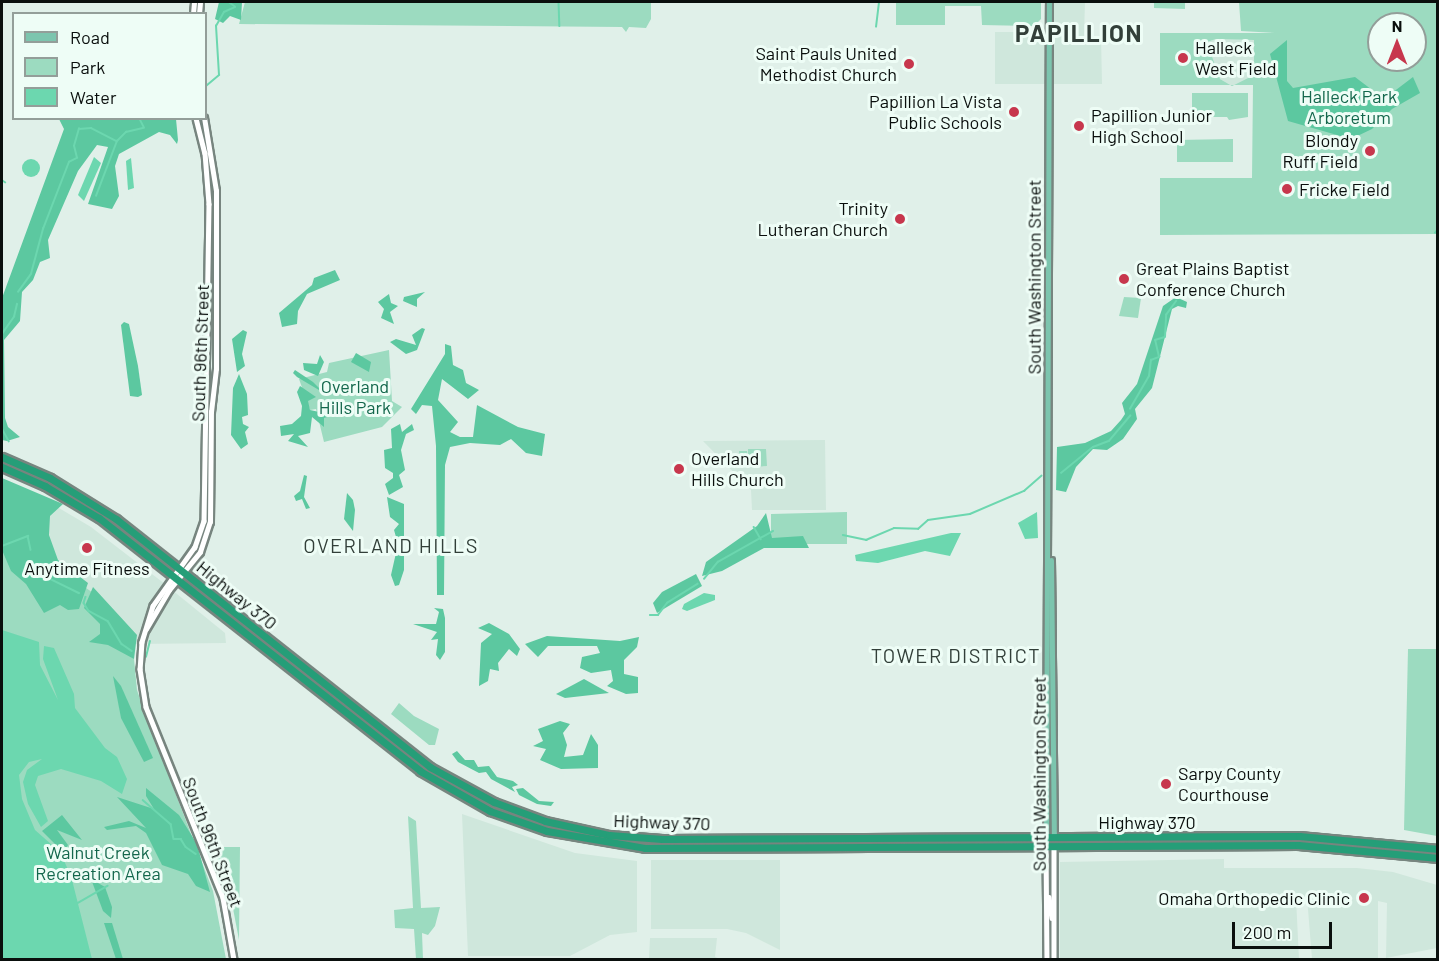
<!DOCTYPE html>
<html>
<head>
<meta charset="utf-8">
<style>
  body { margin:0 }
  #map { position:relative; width:1439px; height:961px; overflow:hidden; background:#e0f0e9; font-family:Barlow,sans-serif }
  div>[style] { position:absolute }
  .built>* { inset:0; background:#cfe7dc }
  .green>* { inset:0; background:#9cdbc0 }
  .forest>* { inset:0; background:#5cc8a0 }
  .water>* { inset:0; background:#6cd7af }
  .round { border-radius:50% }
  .stream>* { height:1.5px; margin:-0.75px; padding:0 0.75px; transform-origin:0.75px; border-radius:0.75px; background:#6cd7af }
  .roads { filter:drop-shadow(2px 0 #77857f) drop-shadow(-2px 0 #77857f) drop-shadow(0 2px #77857f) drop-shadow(0 -2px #77857f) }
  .secondary>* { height:4.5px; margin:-2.25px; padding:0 2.25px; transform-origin:2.25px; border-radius:2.25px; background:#fff }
  .primary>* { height:5px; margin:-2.5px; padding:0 2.5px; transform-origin:2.5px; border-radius:2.5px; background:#7cc5ae }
  .highway>* { height:7px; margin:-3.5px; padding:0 3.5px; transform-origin:3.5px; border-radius:3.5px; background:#259e78 }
  .dots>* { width:16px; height:16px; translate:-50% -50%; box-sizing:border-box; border:3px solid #eefdf6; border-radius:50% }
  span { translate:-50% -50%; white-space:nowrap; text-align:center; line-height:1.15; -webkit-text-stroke:6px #eefdf6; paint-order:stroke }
  .poi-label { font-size:18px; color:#0a0f0d }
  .left { translate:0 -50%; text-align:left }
  .right { translate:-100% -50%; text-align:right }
  .park-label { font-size:18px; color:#13674c }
  .street-label { font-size:18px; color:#0a0f0d }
  .neighbourhood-label { font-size:20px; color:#323f39; letter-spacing:1.5px }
  .district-label { font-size:24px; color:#323f39; font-weight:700; letter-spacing:1.5px }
  .frame { position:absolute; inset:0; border:3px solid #0a0f0d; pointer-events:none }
  .legend { position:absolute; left:12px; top:12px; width:195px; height:108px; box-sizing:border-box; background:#eefdf6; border:2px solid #939e99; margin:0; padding:8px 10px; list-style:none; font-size:18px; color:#0a0f0d }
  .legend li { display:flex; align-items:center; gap:12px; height:30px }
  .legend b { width:30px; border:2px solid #939e99 }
  .north { position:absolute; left:1367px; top:12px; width:60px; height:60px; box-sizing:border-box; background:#eefdf6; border:2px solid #939e99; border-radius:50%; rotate:0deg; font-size:16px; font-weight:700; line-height:24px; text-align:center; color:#0a0f0d }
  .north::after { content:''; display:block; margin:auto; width:21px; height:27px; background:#c7374d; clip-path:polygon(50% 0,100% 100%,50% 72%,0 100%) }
  .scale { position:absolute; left:1232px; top:922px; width:100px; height:27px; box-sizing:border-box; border:3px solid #0a0f0d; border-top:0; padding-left:8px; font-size:18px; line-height:21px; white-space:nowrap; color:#0a0f0d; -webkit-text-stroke:4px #eefdf6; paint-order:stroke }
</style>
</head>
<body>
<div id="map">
  <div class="built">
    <i style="clip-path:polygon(1050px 2px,1085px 2px,1084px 36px,1101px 36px,1102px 84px,995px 84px,995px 32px,1050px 32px)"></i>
    <i style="clip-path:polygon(1216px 39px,1254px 40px,1254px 75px,1232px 86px,1220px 79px,1207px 42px)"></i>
    <i style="clip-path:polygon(825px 440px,826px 510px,752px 510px,751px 490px,703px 441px)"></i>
    <i style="clip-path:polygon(42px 498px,91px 527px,161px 581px,225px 633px,226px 643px,135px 644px,55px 566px)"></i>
    <i style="clip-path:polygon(462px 814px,575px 853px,637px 861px,637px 932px,610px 935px,570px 956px,468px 956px)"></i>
    <i style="clip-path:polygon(1224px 859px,1224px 868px,1357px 868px,1393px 872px,1437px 885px,1437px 948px,1386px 958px,1387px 903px,1378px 901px,1378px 959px,1312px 959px,1307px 897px,1296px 898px,1299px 959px,1060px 959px,1060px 862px)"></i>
    <i style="clip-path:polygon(651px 860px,780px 860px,780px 950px,746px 933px,727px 929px,651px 929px)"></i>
    <i style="clip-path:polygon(650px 938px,717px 938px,715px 957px,720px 959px,649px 959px)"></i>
  </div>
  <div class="green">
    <i style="clip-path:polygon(245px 2px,651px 2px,651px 19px,646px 28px,629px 27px,626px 32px,622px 27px,239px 24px)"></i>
    <i style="clip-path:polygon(1041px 2px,1041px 19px,1034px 26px,982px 25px,981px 6px,945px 6px,945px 25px,896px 25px,896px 3px,877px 3px)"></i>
    <i style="clip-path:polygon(1154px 2px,1185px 2px,1185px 9px,1154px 8px)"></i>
    <i style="clip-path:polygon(evenodd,1239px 2px,1437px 2px,1437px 234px,1160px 235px,1160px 178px,1252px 178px,1253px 85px,1160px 85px,1160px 33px,1275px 33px,1241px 31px,1239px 2px,1379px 24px,1415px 24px,1415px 60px,1379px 60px,1379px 24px,1239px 2px,1216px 39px,1254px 40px,1254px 75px,1232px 86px,1220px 79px,1207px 42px,1216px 39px)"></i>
    <i style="clip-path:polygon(1192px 93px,1248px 93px,1248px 117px,1229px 120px,1227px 117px,1192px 117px)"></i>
    <i style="clip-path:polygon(1233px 139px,1233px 162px,1177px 162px,1177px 140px)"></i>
    <i style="clip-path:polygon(1124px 297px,1141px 298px,1138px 318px,1119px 316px)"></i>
    <i style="clip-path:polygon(389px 350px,392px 401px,402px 407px,382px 427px,324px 442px,316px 409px,310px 410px,299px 379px,327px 372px,329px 363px)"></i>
    <i style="clip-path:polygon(748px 449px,766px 449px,767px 466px,740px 468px,739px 451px,747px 451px,748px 460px)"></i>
    <i style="clip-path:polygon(2px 491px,55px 566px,96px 595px,134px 659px,137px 690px,148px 722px,213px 891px,226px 959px,2px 959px)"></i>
    <i style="clip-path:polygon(847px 512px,847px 544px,771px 544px,771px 514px)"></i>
    <i style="clip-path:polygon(1408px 649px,1437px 649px,1437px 836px,1404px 830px)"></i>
    <i style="clip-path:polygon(399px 703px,414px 716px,439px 729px,435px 745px,429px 745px,391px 714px)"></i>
    <i style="clip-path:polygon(408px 816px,416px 821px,421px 908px,440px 907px,435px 926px,428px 935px,422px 933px,423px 959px,416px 959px,414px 929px,395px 928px,394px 910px,413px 908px)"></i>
    <i style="clip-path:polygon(212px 847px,240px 847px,239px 940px,231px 898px)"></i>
  </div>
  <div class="forest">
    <i style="clip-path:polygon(219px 2px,242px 2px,241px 20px,230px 16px,223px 23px,215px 19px)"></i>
    <i style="clip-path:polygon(1287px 40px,1287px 81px,1293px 88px,1355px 77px,1384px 99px,1413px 77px,1420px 93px,1392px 109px,1372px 129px,1351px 139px,1288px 121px,1270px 54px)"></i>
    <i style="clip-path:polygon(59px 119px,176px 119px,178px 140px,177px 144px,170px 135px,159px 132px,119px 154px,115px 166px,119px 196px,112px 209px,88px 204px,108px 147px,97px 145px,78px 171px,48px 240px,50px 258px,40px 262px,33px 280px,22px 292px,20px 321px,4px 340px,5px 418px,8px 427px,20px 437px,7px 441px,2px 440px,2px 298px,64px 129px)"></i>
    <i style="clip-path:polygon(335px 270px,340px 280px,307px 294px,298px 311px,297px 324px,282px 327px,279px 313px,312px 285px,314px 278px)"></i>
    <i style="clip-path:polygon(425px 292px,417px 299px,417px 307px,403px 301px,404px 297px)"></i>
    <i style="clip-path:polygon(389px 294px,391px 303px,398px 306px,390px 312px,394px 324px,381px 318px,384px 309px,378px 302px)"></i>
    <i style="clip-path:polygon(1176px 297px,1187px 302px,1186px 308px,1178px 306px,1172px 309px,1152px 388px,1135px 409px,1137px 419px,1123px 439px,1107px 450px,1093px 449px,1076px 467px,1066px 492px,1056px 490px,1057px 447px,1085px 443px,1111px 431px,1121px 420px,1125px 414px,1122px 403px,1137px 384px,1163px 306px)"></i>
    <i style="clip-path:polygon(124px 322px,129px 324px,138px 366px,142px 395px,138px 397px,130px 396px,121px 325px)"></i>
    <i style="clip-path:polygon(422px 328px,425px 329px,417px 350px,406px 354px,390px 342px,396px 339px,416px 345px,412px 335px)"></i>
    <i style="clip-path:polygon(243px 330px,247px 332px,242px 354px,245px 366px,237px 372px,232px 339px)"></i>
    <i style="clip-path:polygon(445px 344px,451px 346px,453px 365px,463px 370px,466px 383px,479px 390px,468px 399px,442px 379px,438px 400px,458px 422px,450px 432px,460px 437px,473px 437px,477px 405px,518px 427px,545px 434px,542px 456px,526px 453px,511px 439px,500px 445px,470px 443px,450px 447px,445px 465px,444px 595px,437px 595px,436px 446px,432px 406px,422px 405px,416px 414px,411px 409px,445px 354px)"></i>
    <i style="clip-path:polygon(356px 353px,371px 362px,369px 372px,351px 362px)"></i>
    <i style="clip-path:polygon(320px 355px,324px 362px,318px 376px,304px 370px,303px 363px,317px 364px)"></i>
    <i style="clip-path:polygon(295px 370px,313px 382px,324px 393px,297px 377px,293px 373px)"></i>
    <i style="clip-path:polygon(239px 374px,247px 394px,248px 415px,242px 417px,243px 424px,249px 427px,245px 432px,248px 444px,241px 449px,231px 435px,233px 388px)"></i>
    <i style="clip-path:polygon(300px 386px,316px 397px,308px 401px,310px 410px,333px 415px,324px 418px,324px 427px,312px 417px,310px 433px,298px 436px,308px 447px,288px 441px,294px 434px,281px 436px,280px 426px,292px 424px,301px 416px,302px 406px,297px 392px)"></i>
    <i style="clip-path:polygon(400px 424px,402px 432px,412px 424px,414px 430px,406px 434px,401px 450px,405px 470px,399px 475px,403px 487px,389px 495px,385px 484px,393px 478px,393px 473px,385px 468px,384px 450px,392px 448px,391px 429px)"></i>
    <i style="clip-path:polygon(304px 475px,307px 476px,304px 497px,310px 508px,306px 509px,302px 499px,296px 501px,294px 496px,300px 491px)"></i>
    <i style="clip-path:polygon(2px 478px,63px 504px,50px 516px,49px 535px,58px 560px,88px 583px,79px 609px,68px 610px,60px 605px,44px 613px,26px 584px,11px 571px,2px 550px)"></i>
    <i style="clip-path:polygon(347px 493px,353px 500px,355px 510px,353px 531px,344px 519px)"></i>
    <i style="clip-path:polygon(387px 497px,404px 504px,404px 570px,399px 585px,395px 586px,391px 575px,398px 544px,394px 530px,399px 524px,390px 517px)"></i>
    <i style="clip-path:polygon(766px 513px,772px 538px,803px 536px,809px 548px,764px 548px,722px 571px,702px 576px,706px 562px,757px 526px)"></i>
    <i style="clip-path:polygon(696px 574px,702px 586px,657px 613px,653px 603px,662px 592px)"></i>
    <i style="clip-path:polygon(93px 587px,137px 635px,134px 659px,108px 645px,89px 642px,100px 634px,100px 624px,84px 608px)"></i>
    <i style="clip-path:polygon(434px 608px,443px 609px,445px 618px,445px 652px,440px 660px,436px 655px,438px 639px,431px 640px,437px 632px,413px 624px,436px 624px,439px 612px)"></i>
    <i style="clip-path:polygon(489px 623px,509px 634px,520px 649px,517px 656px,509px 649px,498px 663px,499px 671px,490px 669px,488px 681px,479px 686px,481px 643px,492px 634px,478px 628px)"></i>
    <i style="clip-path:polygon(547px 636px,620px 641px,639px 637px,637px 647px,624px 660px,624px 674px,638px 677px,638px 693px,626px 694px,607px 686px,613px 681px,611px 670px,591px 673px,580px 668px,582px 657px,600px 653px,597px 646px,548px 646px,538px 657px,525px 644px)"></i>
    <i style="clip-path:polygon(113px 676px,121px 686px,153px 758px,144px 762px,121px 718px)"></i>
    <i style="clip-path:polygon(584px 679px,609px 693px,565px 698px,556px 694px)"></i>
    <i style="clip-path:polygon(560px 721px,570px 724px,563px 733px,567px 745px,564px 757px,583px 755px,591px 734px,598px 745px,598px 768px,561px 769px,540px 760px,546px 749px,533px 746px,543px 741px,538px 729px)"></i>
    <i style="clip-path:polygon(457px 751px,465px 760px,474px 760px,478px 767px,489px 766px,497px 777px,513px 781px,518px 785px,512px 787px,515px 792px,491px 779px,486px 772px,479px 773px,458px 762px,452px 754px)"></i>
    <i style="clip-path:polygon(146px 788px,179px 815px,197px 844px,210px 892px,196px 886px,188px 874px,162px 865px,146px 833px,136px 826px,107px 830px,104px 827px,129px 821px,146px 828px,117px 797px,154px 809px,146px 796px)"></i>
    <i style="clip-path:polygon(523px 788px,539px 801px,554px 802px,551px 806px,537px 804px,519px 795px,516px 789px)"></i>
    <i style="clip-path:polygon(62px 815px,82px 840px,57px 830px,68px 845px,64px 853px,42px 831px)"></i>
    <i style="clip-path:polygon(91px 879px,105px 887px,112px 907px,111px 918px,103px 911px)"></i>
    <i style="clip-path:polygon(104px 923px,112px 923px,123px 959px,116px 959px)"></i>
  </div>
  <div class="water">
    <i style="clip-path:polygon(94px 157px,101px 163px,84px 201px,78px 195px)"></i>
    <i style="clip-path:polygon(131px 158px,134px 188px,128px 190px,126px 161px)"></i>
    <i class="round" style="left:22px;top:159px;width:18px;height:18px"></i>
    <i style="clip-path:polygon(1037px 512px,1038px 538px,1025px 539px,1018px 523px)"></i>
    <i style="clip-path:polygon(951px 533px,961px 533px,950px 556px,925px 551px,878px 563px,856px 561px,855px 555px)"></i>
    <i style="clip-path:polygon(704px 593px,715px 595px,715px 600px,687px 611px,682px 609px,684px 604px)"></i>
    <i style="clip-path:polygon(2px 630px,39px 642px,40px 665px,58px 700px,43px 659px,44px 646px,54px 648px,74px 694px,75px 708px,105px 748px,117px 757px,127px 779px,122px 794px,101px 781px,61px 769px,38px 776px,35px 785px,48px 821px,41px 827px,28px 804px,23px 782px,27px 770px,42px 759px,29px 762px,19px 775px,22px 799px,35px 830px,60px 852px,71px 876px,92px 959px,2px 959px)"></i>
  </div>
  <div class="stream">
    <i style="left:559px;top:2px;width:24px;rotate:88deg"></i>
    <i style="left:876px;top:27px;width:25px;rotate:-83deg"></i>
    <i style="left:206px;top:86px;width:17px;rotate:-40deg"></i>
    <i style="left:219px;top:75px;width:49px;rotate:-93.5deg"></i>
    <i style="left:216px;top:26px;width:16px;rotate:-60deg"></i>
    <i style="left:224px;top:12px;width:12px;rotate:-24deg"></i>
    <i style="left:235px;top:7px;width:9px;rotate:-144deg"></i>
    <i style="left:2px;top:180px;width:4px;rotate:34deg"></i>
    <i style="left:96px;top:196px;width:59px;rotate:-69.1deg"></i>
    <i style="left:117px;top:141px;width:13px;rotate:-45deg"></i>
    <i style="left:126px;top:132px;width:18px;rotate:-13deg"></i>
    <i style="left:144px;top:128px;width:11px;rotate:-117deg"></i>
    <i style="left:1435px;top:233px;width:5px;rotate:-53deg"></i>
    <i style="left:18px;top:292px;width:22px;rotate:-54deg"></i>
    <i style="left:31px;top:274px;width:47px;rotate:-75.1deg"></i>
    <i style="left:43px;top:229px;width:72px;rotate:-68.8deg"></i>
    <i style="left:69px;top:162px;width:9px;rotate:-27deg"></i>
    <i style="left:77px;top:158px;width:12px;rotate:-104deg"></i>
    <i style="left:74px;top:146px;width:18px;rotate:-74deg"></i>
    <i style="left:79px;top:129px;width:12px;rotate:-5deg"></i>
    <i style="left:91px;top:128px;width:29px;rotate:27deg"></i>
    <i style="left:2px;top:334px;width:21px;rotate:-55deg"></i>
    <i style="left:14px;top:317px;width:13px;rotate:-77deg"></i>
    <i style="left:1130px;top:409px;width:38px;rotate:-60deg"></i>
    <i style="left:1149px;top:376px;width:16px;rotate:-83deg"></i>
    <i style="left:1151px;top:360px;width:9px;rotate:-21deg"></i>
    <i style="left:1159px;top:357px;width:17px;rotate:-103deg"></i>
    <i style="left:1155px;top:340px;width:10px;rotate:-17deg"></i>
    <i style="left:1165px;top:337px;width:22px;rotate:-87deg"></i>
    <i style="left:1166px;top:315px;width:17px;rotate:-54deg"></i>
    <i style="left:2px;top:428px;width:15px;rotate:62deg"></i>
    <i style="left:1061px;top:473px;width:41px;rotate:-39.1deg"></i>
    <i style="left:1093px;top:447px;width:17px;rotate:-21deg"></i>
    <i style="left:1109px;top:441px;width:33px;rotate:-50deg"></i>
    <i style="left:2px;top:487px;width:10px;rotate:90deg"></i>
    <i style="left:754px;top:527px;width:14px;rotate:60deg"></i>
    <i style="left:843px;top:535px;width:24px;rotate:12deg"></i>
    <i style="left:866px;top:540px;width:30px;rotate:-23deg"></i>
    <i style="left:894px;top:528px;width:24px;rotate:2deg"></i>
    <i style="left:918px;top:529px;width:13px;rotate:-42deg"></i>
    <i style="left:928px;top:520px;width:42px;rotate:-8.1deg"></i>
    <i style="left:970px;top:514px;width:59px;rotate:-23.1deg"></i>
    <i style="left:1024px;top:491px;width:23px;rotate:-41deg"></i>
    <i style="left:2px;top:546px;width:28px;rotate:-21deg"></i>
    <i style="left:28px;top:536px;width:14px;rotate:78deg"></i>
    <i style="left:2px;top:548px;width:1px;rotate:90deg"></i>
    <i style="left:36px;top:572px;width:48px;rotate:26deg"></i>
    <i style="left:704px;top:579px;width:22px;rotate:-51deg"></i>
    <i style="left:718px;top:562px;width:63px;rotate:-29.4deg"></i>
    <i style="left:86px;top:597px;width:6px;rotate:108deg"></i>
    <i style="left:84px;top:603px;width:9px;rotate:58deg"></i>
    <i style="left:89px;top:611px;width:21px;rotate:28deg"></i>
    <i style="left:108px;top:621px;width:27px;rotate:59deg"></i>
    <i style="left:122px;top:644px;width:12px;rotate:35deg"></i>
    <i style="left:650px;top:615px;width:8px"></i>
    <i style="left:658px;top:615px;width:15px;rotate:-53deg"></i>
    <i style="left:667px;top:603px;width:36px;rotate:-32deg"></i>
    <i style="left:146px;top:657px;width:16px;rotate:-76deg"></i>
    <i style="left:143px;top:800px;width:37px;rotate:41deg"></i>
    <i style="left:171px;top:824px;width:15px;rotate:79deg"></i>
    <i style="left:174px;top:839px;width:7px"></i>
    <i style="left:181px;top:839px;width:9px;rotate:58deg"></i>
    <i style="left:186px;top:847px;width:12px;rotate:35deg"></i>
    <i style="left:218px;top:862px;width:9px;rotate:18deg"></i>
    <i style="left:227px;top:865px;width:22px;rotate:72deg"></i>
    <i style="left:78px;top:903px;width:34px;rotate:-30deg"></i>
  </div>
  <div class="roads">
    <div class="secondary">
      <i style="left:193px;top:14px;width:12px;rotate:-85deg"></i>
      <i style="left:199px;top:14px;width:12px;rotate:-85deg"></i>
      <i style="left:196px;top:118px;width:36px;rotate:76deg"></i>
      <i style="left:205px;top:153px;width:51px;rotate:85.5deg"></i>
      <i style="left:209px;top:204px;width:317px;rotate:90.9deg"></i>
      <i style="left:204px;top:521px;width:28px;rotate:109deg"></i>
      <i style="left:195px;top:547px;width:72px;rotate:125.4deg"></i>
      <i style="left:153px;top:606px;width:38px;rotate:107deg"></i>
      <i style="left:142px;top:642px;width:27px;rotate:94deg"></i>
      <i style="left:140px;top:669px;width:38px;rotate:81deg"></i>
      <i style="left:146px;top:707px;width:206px;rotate:68deg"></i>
      <i style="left:223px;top:898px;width:63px;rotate:79.9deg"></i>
      <i style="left:146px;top:629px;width:45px;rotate:-59.5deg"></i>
      <i style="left:169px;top:590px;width:49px;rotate:-50.8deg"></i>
      <i style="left:200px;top:552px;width:32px;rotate:-72deg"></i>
      <i style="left:210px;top:522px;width:110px;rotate:-89.5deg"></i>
      <i style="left:211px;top:412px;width:43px;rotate:-83.4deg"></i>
      <i style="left:216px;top:369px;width:178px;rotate:-90deg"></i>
      <i style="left:216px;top:191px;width:74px;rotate:-99.3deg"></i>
      <i style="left:1046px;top:847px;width:113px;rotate:89.5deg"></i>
      <i style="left:1054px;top:847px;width:113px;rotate:90deg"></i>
      <i style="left:1049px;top:897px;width:21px;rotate:82deg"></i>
    </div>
    <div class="primary">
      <i style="left:1051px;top:560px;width:278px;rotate:89.4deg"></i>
      <i style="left:1046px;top:847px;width:845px;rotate:-89.8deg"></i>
    </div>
    <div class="highway">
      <i style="left:2px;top:457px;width:52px;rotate:23.6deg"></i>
      <i style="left:50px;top:478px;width:78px;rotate:31.8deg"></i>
      <i style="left:116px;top:519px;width:400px;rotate:38.3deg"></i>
      <i style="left:430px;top:767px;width:73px;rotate:28.7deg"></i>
      <i style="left:494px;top:802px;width:54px;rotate:20.4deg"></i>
      <i style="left:545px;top:821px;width:66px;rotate:12.3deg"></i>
      <i style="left:609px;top:835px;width:53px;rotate:4.3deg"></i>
      <i style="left:662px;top:839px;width:637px;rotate:-0.27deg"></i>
      <i style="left:1299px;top:836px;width:140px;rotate:5.3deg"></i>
      <i style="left:2px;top:467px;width:47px;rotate:23.8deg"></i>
      <i style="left:45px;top:486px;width:63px;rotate:30.7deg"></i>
      <i style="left:99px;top:518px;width:409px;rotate:38.2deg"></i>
      <i style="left:420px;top:771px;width:81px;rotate:29.7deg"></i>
      <i style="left:490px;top:811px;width:60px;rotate:19.3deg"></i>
      <i style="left:547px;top:831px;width:99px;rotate:9.8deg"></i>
      <i style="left:645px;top:848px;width:653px;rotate:-0.26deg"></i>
      <i style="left:1298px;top:845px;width:141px;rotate:5.3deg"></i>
    </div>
  </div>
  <div class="dots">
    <i style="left:1183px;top:58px;background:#c7374d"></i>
    <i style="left:909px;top:64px;background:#c7374d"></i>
    <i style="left:1014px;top:112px;background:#c7374d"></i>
    <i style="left:1079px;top:126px;background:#c7374d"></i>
    <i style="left:1370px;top:151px;background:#c7374d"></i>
    <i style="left:1287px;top:189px;background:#c7374d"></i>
    <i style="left:900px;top:219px;background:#c7374d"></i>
    <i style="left:1124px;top:279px;background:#c7374d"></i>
    <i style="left:679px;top:469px;background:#c7374d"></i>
    <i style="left:87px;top:548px;background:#c7374d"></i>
    <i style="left:1166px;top:784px;background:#c7374d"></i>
    <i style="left:1364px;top:898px;background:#c7374d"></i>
  </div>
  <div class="poi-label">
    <span class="left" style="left:1195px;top:58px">Halleck<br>West Field</span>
    <span class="right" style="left:897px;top:64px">Saint Pauls United<br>Methodist Church</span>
    <span class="right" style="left:1002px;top:112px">Papillion La Vista<br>Public Schools</span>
    <span class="left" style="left:1091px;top:126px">Papillion Junior<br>High School</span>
    <span class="right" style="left:1358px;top:151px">Blondy<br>Ruff Field</span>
    <span class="left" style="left:1299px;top:189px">Fricke Field</span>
    <span class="right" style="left:888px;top:219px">Trinity<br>Lutheran Church</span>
    <span class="left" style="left:1136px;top:279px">Great Plains Baptist<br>Conference Church</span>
    <span class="left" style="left:691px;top:469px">Overland<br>Hills Church</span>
    <span style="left:87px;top:568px">Anytime Fitness</span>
    <span class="left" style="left:1178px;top:784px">Sarpy County<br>Courthouse</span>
    <span class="right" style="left:1350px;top:898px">Omaha Orthopedic Clinic</span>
  </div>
  <div class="park-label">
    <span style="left:1349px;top:107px">Halleck Park<br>Arboretum</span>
    <span style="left:355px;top:397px">Overland<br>Hills Park</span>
    <span style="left:98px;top:863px">Walnut Creek<br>Recreation Area</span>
  </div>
  <div class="street-label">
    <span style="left:1034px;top:277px;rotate:-90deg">South Washington Street</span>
    <span style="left:200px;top:353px;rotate:-88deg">South 96th Street</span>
    <span style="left:237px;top:595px;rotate:39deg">Highway 370</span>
    <span style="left:1039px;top:774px;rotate:-90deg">South Washington Street</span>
    <span style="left:662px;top:822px;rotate:2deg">Highway 370</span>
    <span style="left:1147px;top:822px">Highway 370</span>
    <span style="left:213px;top:842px;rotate:69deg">South 96th Street</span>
  </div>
  <div class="neighbourhood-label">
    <span style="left:391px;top:545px">OVERLAND HILLS</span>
    <span style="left:956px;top:655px">TOWER DISTRICT</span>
  </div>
  <div class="district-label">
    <span style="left:1079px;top:33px">PAPILLION</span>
  </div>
  <div class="frame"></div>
  <ul class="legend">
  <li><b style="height:8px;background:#7cc5ae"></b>Road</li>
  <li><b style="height:16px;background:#9cdbc0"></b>Park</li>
  <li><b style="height:16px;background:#6cd7af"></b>Water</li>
  </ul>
  <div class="north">N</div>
  <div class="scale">200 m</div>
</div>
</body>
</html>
